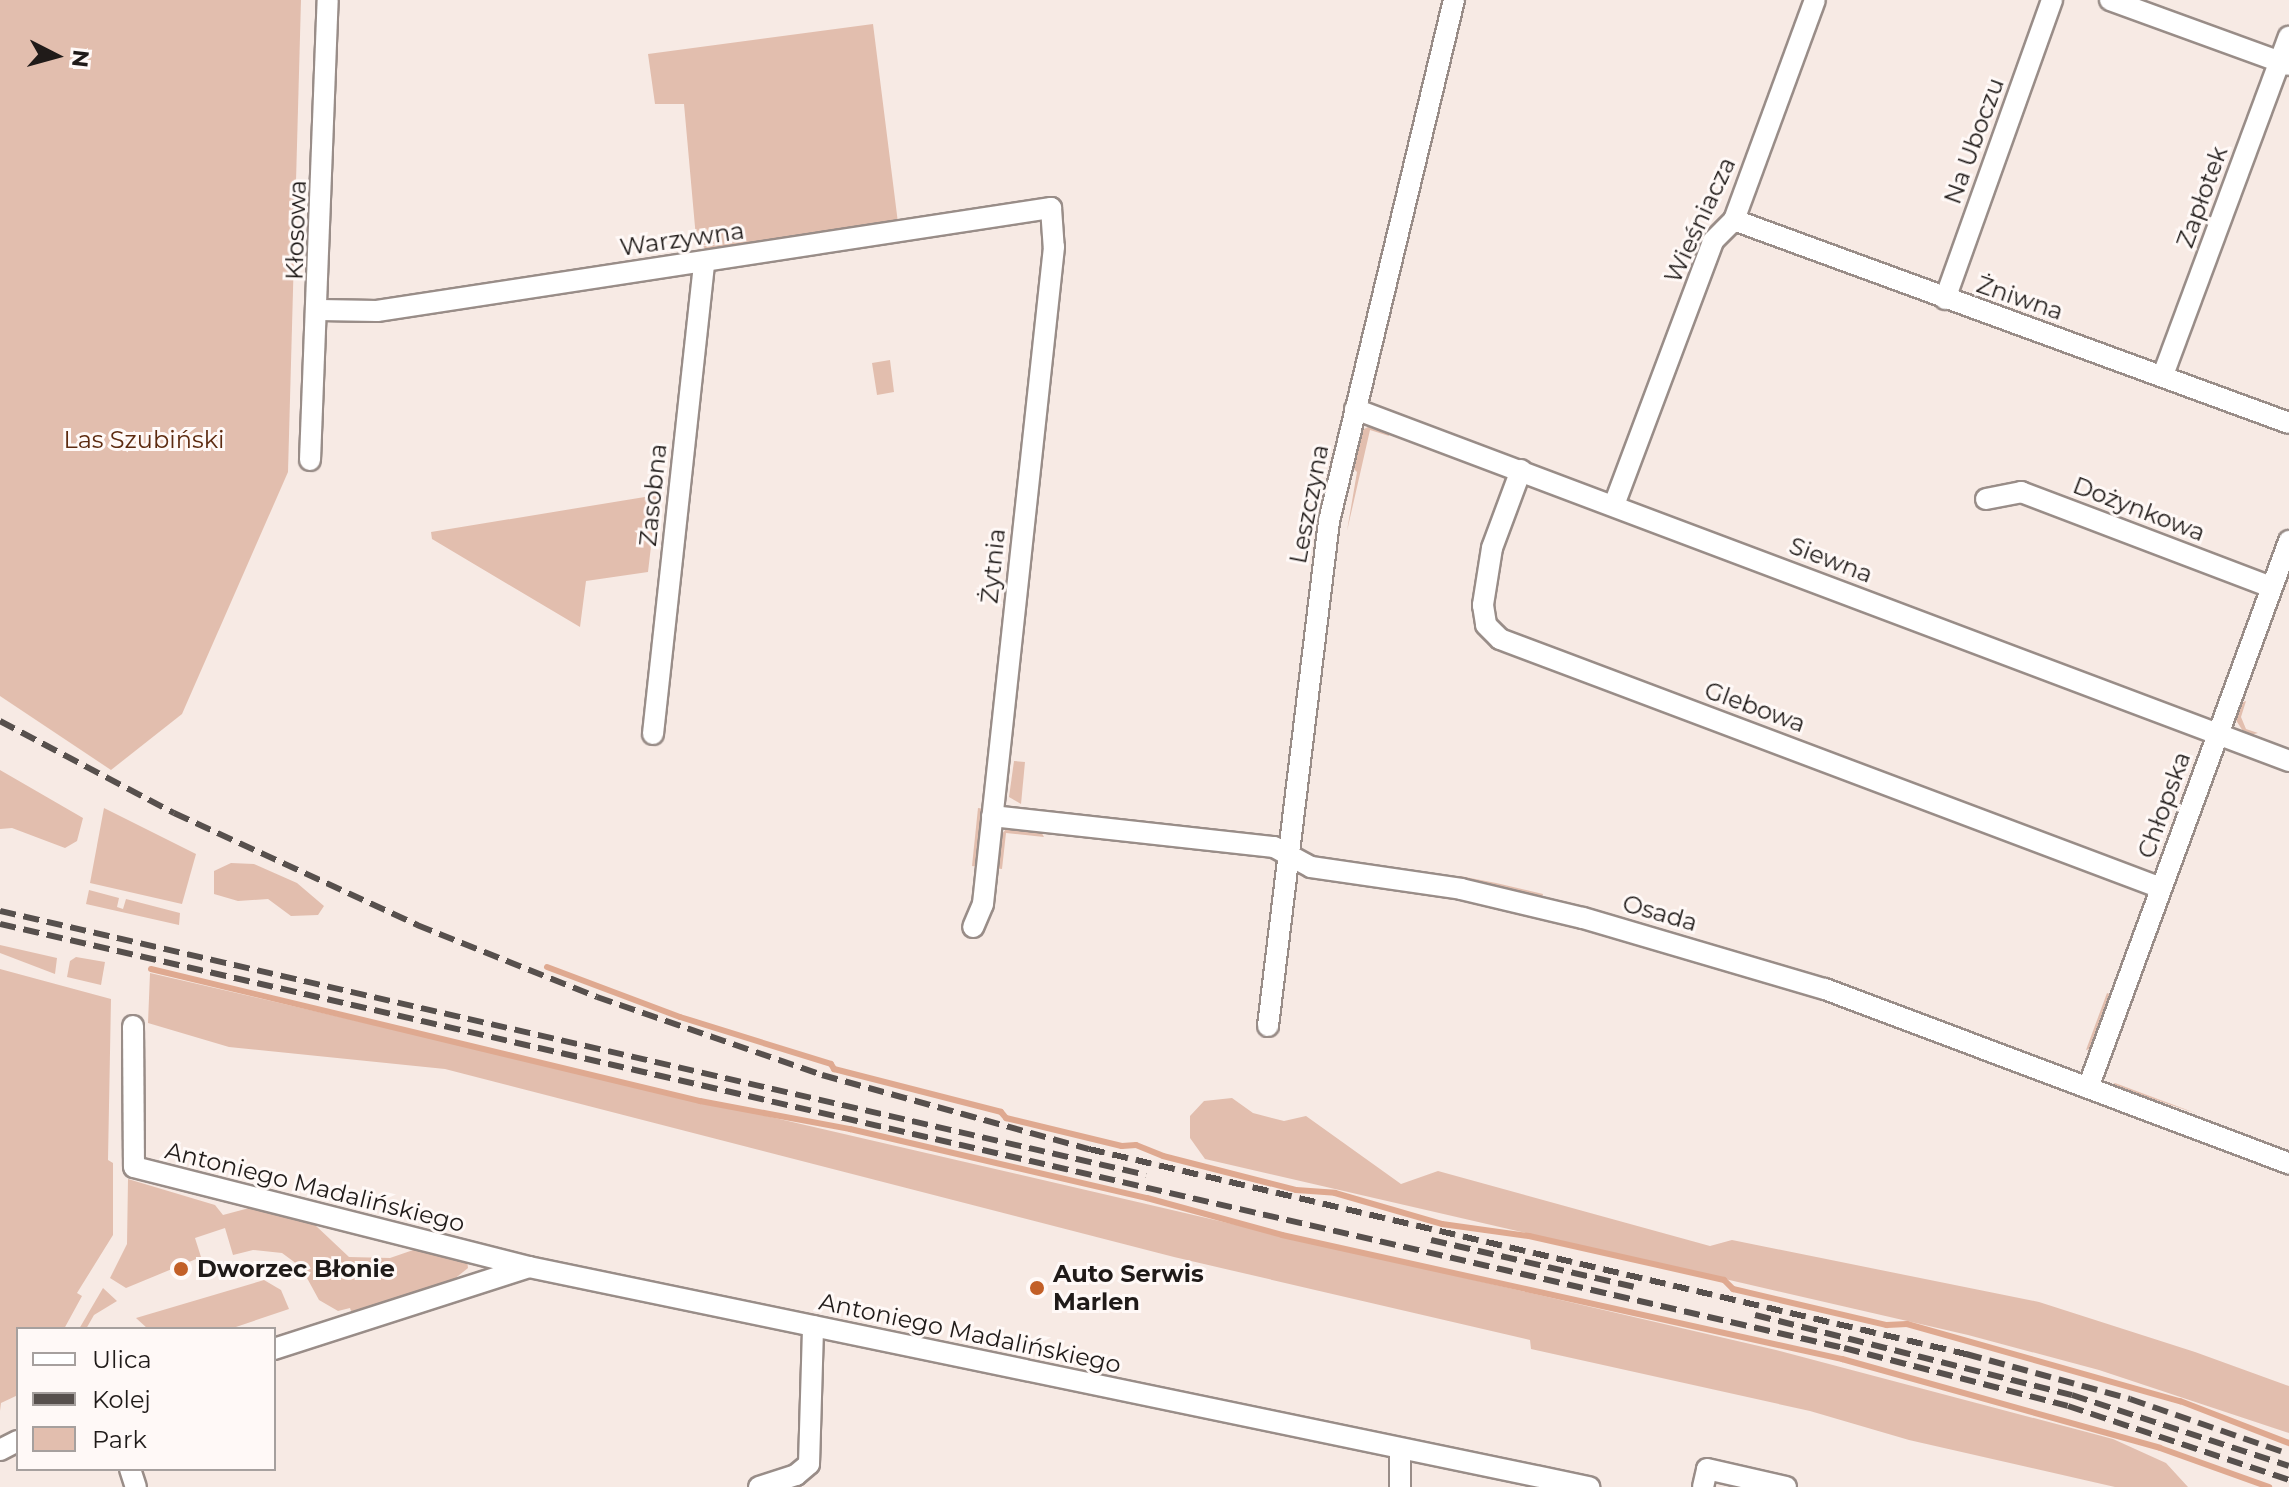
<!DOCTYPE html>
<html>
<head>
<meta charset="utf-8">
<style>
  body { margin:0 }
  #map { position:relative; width:2289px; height:1487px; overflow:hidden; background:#f7eae4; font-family:Montserrat,sans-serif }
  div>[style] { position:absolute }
  .green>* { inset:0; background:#e2beae }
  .stream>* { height:6px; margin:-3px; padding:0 3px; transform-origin:3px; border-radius:3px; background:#dfa990 }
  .roads { filter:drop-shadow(2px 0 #998d88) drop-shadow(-2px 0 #998d88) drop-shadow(0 2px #998d88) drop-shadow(0 -2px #998d88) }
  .street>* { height:20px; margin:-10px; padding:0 10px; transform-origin:10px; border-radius:10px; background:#fff }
  .rail>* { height:6px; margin-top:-3px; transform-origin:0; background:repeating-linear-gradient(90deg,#57504d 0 16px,transparent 0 24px) }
  .dots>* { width:22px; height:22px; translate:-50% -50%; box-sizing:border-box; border:4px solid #fff9f7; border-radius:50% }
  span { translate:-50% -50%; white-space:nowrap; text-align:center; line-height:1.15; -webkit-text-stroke:6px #fff9f7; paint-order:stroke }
  .street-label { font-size:24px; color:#201b19 }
  .park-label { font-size:24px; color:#5d2b10 }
  .poi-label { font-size:24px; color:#201b19; font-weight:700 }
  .left { translate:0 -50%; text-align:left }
  .legend { position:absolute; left:16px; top:1327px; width:260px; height:144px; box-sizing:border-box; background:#fff9f7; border:2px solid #a6a09e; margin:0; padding:10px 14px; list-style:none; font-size:24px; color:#201b19 }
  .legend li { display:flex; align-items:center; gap:16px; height:40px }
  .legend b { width:40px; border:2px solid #a6a09e }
  .north { position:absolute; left:16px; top:16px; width:80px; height:80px; -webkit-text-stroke:6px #fff9f7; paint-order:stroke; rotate:96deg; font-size:22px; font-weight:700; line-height:32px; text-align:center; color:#201b19 }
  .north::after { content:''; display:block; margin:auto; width:28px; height:36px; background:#201b19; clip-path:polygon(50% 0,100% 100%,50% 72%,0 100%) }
</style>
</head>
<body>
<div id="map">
  <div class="green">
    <i style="clip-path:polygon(0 0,301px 0,288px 472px,182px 714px,111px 770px,0 696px)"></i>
    <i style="clip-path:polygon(873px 24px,898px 223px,708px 252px,696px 238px,684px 104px,655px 104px,648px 54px)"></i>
    <i style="clip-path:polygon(890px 360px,894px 392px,877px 395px,872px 363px)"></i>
    <i style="clip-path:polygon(1372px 425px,1388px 430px,1389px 436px,1370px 430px,1347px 531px,1357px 472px,1350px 465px,1360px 431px)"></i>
    <i style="clip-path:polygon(657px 495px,648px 572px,586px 581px,580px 627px,432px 539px,431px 532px)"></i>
    <i style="clip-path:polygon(2246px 701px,2241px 717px,2246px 729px,2258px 733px,2246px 736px,2234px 717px,2238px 704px)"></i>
    <i style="clip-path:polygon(1014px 761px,1025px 762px,1021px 804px,1009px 797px)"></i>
    <i style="clip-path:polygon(0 770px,83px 818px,77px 841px,65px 848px,12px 828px,0 829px)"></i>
    <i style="clip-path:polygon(104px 808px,196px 854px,182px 904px,90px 883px)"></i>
    <i style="clip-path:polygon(978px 808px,986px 809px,980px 867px,972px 866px)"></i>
    <i style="clip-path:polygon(1009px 826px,1039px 828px,1044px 837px,1006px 833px,1002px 869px,994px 868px,998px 838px)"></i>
    <i style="clip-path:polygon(231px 863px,254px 864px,297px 883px,324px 906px,318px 915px,291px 916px,268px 899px,238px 901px,214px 894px,214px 871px)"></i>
    <i style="clip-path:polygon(1460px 876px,1496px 883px,1543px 894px,1542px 898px,1459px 880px)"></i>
    <i style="clip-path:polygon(89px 890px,119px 898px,117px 907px,123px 909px,126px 899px,180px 913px,179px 925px,86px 904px)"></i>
    <i style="clip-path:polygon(0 945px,57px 958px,55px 974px,0 953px)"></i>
    <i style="clip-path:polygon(76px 957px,105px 962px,101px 985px,67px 977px,70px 961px)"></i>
    <i style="clip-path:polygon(0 969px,111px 999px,108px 1160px,113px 1163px,113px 1235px,77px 1293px,82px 1296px,64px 1329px,18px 1329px,18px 1395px,1px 1403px,0 1411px)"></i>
    <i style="clip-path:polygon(150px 973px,1776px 1350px,2113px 1439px,2166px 1463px,2188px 1487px,2115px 1487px,1909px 1440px,1810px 1411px,1531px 1349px,1530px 1340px,1174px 1257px,445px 1069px,229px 1047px,148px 1023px)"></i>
    <i style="clip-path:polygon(2107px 993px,2112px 995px,2095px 1048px,2086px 1050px)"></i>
    <i style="clip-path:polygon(2115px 1083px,2198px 1114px,2111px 1085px)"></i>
    <i style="clip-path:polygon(1232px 1098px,1253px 1113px,1284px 1121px,1306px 1116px,1401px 1184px,1438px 1171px,1710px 1246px,1732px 1240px,2039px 1302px,2195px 1352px,2289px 1386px,2289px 1433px,2099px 1370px,1968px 1335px,1205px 1159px,1190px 1138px,1190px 1116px,1204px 1101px)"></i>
    <i style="clip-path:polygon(128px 1179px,215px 1205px,223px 1215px,253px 1207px,314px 1224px,349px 1257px,390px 1258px,419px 1248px,467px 1260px,468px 1268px,453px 1280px,352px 1314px,350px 1308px,338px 1311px,319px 1300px,301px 1267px,282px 1253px,253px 1250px,233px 1255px,225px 1228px,195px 1238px,201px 1257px,126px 1288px,110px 1278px,127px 1244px)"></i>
    <i style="clip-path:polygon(264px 1280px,281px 1290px,289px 1309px,230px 1329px,148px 1329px,136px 1318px)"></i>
    <i style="clip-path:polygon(103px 1288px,117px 1301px,94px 1315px,86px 1329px,79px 1329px)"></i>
  </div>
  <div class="stream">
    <i style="left:547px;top:967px;width:142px;rotate:20.6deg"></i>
    <i style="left:680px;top:1017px;width:158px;rotate:17.3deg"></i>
    <i style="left:831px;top:1064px;width:6px;rotate:59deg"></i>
    <i style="left:834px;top:1069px;width:172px;rotate:14.4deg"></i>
    <i style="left:1001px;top:1112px;width:8px;rotate:50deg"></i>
    <i style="left:1006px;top:1118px;width:119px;rotate:13.6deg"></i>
    <i style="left:1122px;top:1146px;width:14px;rotate:-4deg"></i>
    <i style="left:1136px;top:1145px;width:29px;rotate:22deg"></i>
    <i style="left:1163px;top:1156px;width:137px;rotate:14.3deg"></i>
    <i style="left:1296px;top:1190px;width:39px;rotate:4deg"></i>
    <i style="left:1335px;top:1193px;width:111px;rotate:16.2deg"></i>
    <i style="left:1442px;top:1224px;width:88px;rotate:7.9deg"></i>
    <i style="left:1529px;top:1236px;width:200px;rotate:12.7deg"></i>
    <i style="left:1724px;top:1280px;width:13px;rotate:45deg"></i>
    <i style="left:1733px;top:1289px;width:158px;rotate:13.2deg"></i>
    <i style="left:1887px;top:1325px;width:20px;rotate:-3deg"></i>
    <i style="left:1907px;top:1324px;width:284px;rotate:15.8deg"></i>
    <i style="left:2180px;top:1401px;width:117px;rotate:21.1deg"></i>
    <i style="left:151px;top:969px;width:565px;rotate:13.52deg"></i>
    <i style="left:700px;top:1101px;width:153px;rotate:10.6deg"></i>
    <i style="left:850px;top:1129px;width:305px;rotate:13.1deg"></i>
    <i style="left:1147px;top:1198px;width:140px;rotate:15.3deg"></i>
    <i style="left:1282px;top:1235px;width:574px;rotate:12.49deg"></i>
    <i style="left:1842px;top:1359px;width:330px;rotate:15.6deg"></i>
    <i style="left:2160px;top:1448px;width:116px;rotate:19.7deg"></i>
  </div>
  <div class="roads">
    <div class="street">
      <i style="left:2110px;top:0;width:190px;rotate:20deg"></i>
      <i style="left:1734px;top:220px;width:591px;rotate:20.09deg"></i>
      <i style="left:1945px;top:299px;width:318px;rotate:-70.3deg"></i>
      <i style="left:320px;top:310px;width:57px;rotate:1deg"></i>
      <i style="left:377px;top:311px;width:682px;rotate:-8.69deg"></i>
      <i style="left:1051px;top:208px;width:39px;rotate:86deg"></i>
      <i style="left:1054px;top:247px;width:661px;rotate:96.17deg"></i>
      <i style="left:983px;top:904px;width:25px;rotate:113deg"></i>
      <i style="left:2163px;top:375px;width:361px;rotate:-69.6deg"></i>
      <i style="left:1355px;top:409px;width:998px;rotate:20.65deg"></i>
      <i style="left:310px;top:460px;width:460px;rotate:-87.8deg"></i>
      <i style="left:1521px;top:470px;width:83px;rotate:110.4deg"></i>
      <i style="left:1492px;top:548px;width:58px;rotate:99deg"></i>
      <i style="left:1483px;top:605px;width:20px;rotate:81deg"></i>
      <i style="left:1486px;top:625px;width:20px;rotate:45deg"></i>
      <i style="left:1500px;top:639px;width:706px;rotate:20.64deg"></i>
      <i style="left:1986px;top:499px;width:36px;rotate:-11deg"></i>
      <i style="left:2021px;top:492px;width:267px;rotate:20.8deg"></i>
      <i style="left:1614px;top:505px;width:282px;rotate:-69.4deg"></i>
      <i style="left:1713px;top:241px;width:30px;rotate:-45deg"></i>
      <i style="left:1734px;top:220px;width:234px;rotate:-69.8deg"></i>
      <i style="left:653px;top:734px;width:475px;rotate:-83.8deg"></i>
      <i style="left:992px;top:816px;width:284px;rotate:6.3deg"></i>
      <i style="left:1274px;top:847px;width:42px;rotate:28.4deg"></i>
      <i style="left:1311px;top:867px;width:152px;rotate:8.3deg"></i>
      <i style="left:1461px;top:889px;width:125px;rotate:13.4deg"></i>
      <i style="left:1583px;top:918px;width:252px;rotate:16.4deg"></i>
      <i style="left:1825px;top:989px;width:496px;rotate:20.6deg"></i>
      <i style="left:133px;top:1026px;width:141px;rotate:89.6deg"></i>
      <i style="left:134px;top:1167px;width:406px;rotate:14.2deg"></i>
      <i style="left:1268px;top:1026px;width:509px;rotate:-83.11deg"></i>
      <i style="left:1329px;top:521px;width:536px;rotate:-76.51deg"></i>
      <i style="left:2088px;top:1088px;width:583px;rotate:-69.82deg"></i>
      <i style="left:274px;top:1349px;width:268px;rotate:-17.8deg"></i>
      <i style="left:529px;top:1267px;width:1083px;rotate:11.73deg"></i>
      <i style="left:0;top:1450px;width:20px;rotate:-27deg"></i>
      <i style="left:130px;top:1469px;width:19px;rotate:72deg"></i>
      <i style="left:759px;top:1487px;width:39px;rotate:-18deg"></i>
      <i style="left:796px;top:1475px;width:17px;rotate:-40deg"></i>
      <i style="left:809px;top:1464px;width:138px;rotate:-88.3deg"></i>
      <i style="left:1400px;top:1487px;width:38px;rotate:-90deg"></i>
      <i style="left:1703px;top:1487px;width:18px;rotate:-77deg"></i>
      <i style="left:1707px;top:1469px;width:81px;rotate:12.8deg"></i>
    </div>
  </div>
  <div class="rail">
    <i style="left:0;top:721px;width:197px;rotate:27.9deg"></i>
    <i style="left:174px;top:813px;width:268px;rotate:24.7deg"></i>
    <i style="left:417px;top:925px;width:194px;rotate:21.8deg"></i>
    <i style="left:597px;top:997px;width:238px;rotate:19.1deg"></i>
    <i style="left:822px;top:1075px;width:277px;rotate:15.5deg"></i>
    <i style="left:1089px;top:1149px;width:901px;rotate:13.16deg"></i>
    <i style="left:1966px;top:1354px;width:170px;rotate:15.3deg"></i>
    <i style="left:2130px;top:1399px;width:168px;rotate:19.1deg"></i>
    <i style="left:0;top:911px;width:1176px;rotate:12.97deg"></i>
    <i style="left:0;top:924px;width:1892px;rotate:12.95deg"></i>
    <i style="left:1844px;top:1348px;width:231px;rotate:14.5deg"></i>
    <i style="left:2068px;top:1406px;width:233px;rotate:18.5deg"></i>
    <i style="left:1431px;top:1240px;width:208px;rotate:13deg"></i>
    <i style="left:1755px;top:1315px;width:327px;rotate:14.2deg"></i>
    <i style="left:2072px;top:1395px;width:228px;rotate:18.1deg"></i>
  </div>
  <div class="dots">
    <i style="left:181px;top:1269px;background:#c25f27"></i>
    <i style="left:1037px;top:1288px;background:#c25f27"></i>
  </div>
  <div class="street-label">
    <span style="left:1974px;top:141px;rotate:-70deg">Na Uboczu</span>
    <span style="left:2202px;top:197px;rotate:-70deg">Zapłotek</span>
    <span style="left:1700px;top:220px;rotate:-65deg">Wieśniacza</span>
    <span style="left:296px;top:230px;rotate:-88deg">Kłosowa</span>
    <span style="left:682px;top:239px;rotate:-8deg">Warzywna</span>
    <span style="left:2020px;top:298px;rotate:19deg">Żniwna</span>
    <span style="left:653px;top:495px;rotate:-84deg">Zasobna</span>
    <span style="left:1309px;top:504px;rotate:-79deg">Leszczyna</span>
    <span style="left:2139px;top:509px;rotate:21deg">Dożynkowa</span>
    <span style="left:1831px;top:560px;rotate:21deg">Siewna</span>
    <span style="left:993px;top:566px;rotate:-84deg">Żytnia</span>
    <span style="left:1755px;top:707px;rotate:20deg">Glebowa</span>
    <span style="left:2164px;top:805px;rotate:-70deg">Chłopska</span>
    <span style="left:1660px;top:913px;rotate:16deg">Osada</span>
    <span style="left:315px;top:1187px;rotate:14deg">Antoniego Madalińskiego</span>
    <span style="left:970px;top:1333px;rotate:12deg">Antoniego Madalińskiego</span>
  </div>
  <div class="park-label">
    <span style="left:144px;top:440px">Las Szubiński</span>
  </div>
  <div class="poi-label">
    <span class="left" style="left:197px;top:1269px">Dworzec Błonie</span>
    <span class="left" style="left:1053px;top:1288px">Auto Serwis<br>Marlen</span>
  </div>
  <ul class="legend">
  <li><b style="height:10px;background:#fff"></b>Ulica</li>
  <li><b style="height:10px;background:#57504d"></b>Kolej</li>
  <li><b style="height:22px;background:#e2beae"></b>Park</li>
  </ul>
  <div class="north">N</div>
</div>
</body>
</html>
